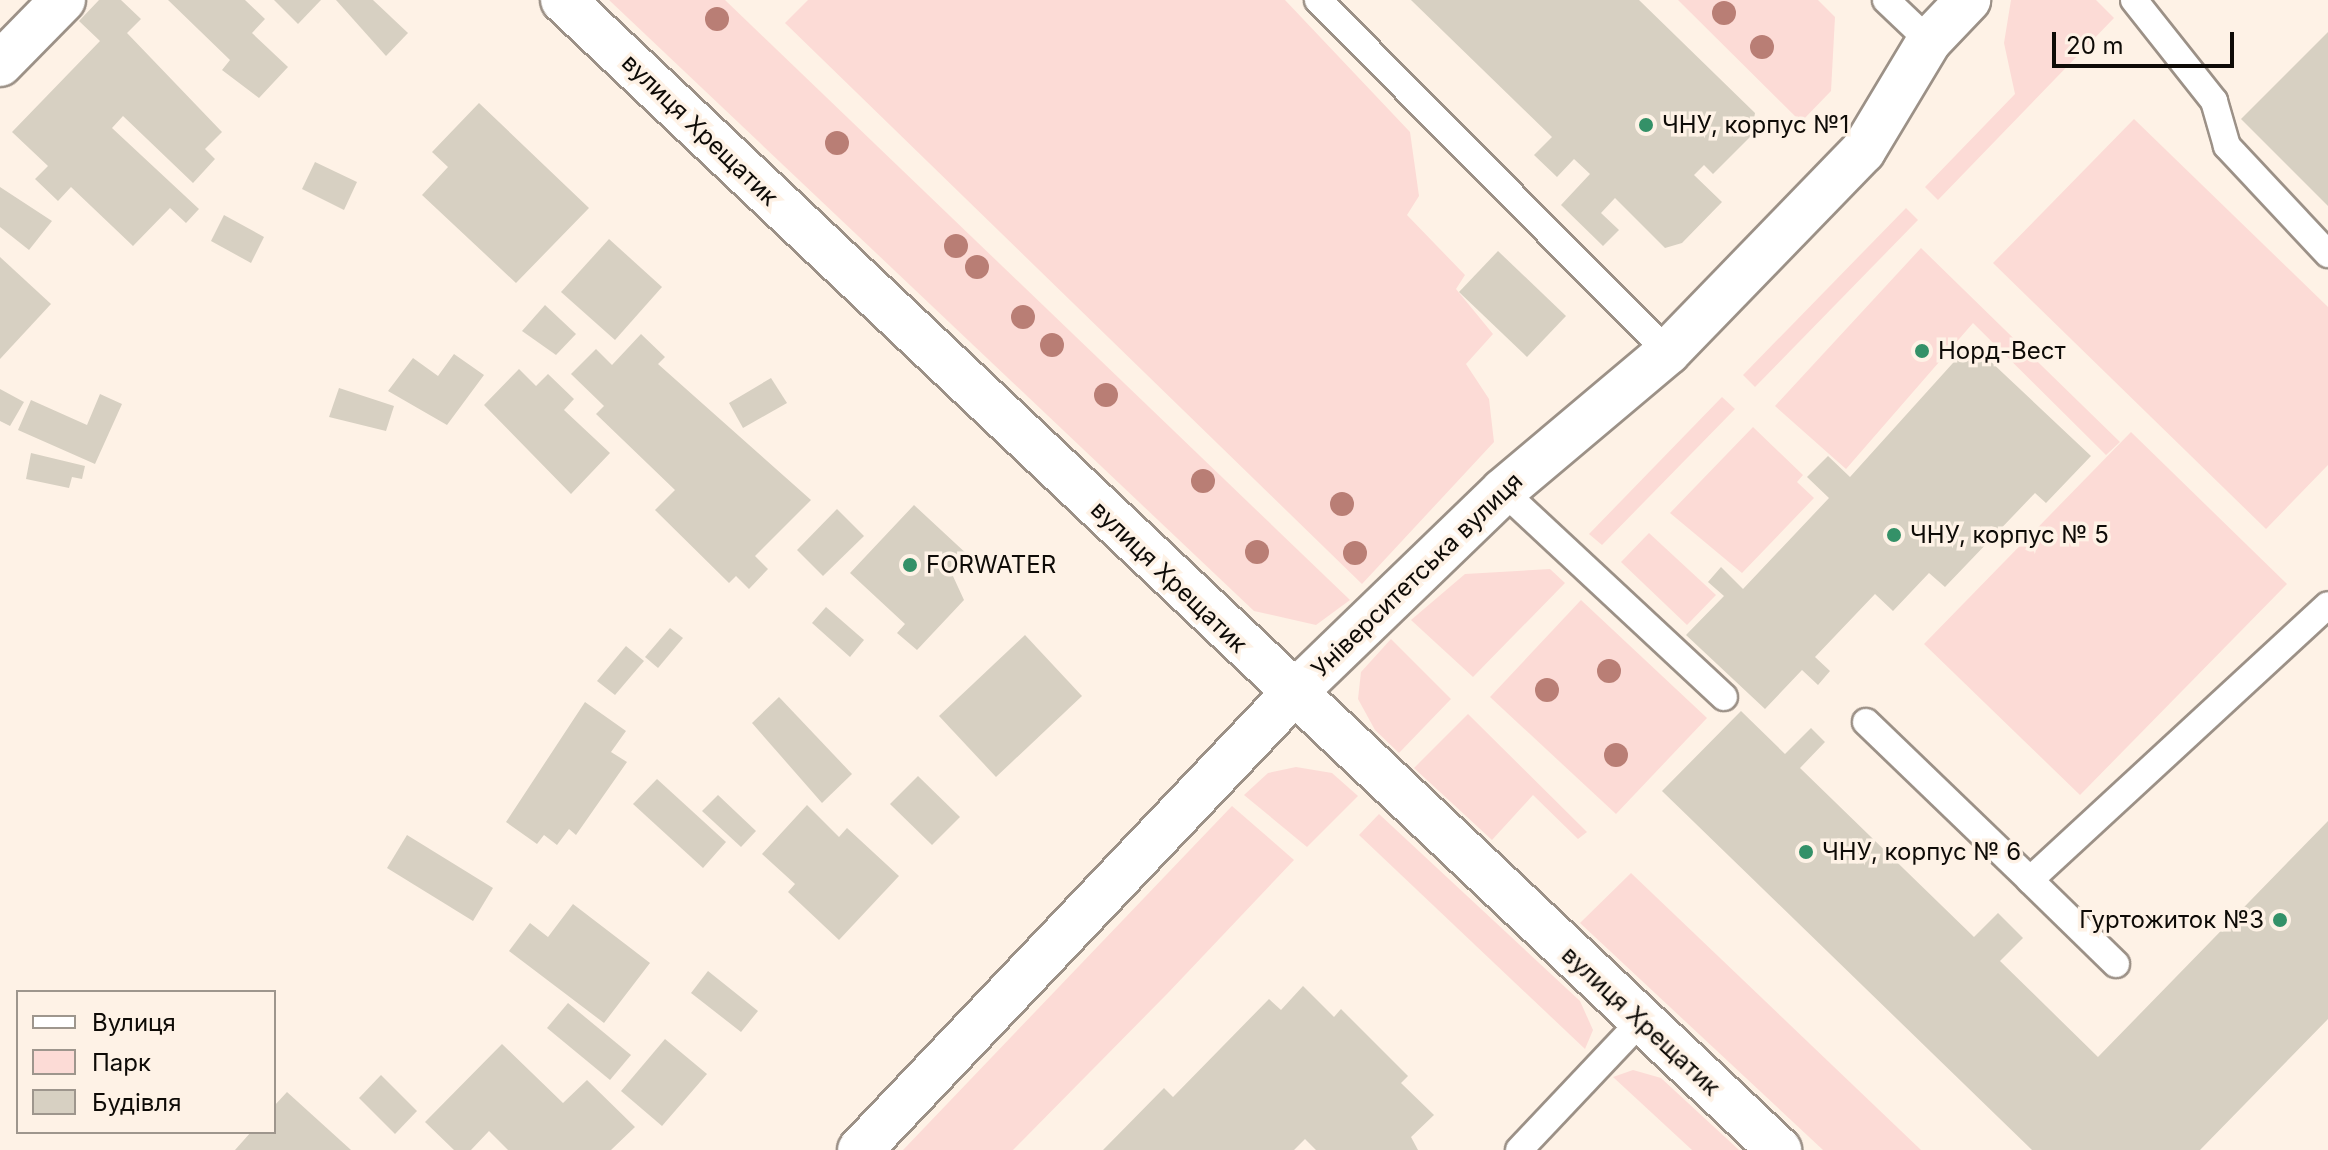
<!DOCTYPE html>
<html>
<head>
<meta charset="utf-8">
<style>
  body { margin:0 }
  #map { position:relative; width:2328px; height:1150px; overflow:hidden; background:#fef2e6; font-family:Inter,sans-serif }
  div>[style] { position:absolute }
  .green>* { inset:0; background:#fcdbd6 }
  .building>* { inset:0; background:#d7d0c2 }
  .roads { filter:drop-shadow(2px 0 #9c9187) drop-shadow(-2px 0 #9c9187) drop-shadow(0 2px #9c9187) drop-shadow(0 -2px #9c9187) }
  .service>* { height:26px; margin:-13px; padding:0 13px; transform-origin:13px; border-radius:13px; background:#fff }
  .minor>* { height:44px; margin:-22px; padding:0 22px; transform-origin:22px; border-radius:22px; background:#fff }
  .tertiary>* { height:44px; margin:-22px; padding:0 22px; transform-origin:22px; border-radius:22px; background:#fff }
  .trees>* { width:24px; height:24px; margin:-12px; border-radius:50%; background:#b97e75 }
  .dots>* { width:22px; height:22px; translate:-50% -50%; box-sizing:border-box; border:4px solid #fef2e6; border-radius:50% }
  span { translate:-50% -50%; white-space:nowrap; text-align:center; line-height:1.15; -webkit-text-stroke:7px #fef2e6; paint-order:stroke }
  .poi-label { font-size:24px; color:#0e0b07 }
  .left { translate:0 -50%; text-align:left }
  .right { translate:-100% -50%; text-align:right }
  .street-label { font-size:24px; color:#0e0b07 }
  .legend { position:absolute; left:16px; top:990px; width:260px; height:144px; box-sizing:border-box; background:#fef2e6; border:2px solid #9e968d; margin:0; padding:10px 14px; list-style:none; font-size:24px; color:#0e0b07 }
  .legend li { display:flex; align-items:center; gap:16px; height:40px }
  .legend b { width:40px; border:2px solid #9e968d }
  .scale { position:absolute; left:2052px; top:32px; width:182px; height:36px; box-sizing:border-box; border:4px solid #0e0b07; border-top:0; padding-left:10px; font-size:24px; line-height:28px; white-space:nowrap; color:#0e0b07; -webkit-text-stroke:6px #fef2e6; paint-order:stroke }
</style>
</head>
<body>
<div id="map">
  <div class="green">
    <i style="clip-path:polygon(609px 0,725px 0,1350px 600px,1316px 625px,1254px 611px)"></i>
    <i style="clip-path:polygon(808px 0,1285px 0,1410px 132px,1419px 196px,1407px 215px,1465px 275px,1456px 289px,1493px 334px,1466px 364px,1489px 399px,1494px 442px,1362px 584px,785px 23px)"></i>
    <i style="clip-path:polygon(1678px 0,1818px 0,1835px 17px,1831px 91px,1801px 122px)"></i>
    <i style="clip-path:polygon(2011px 0,2096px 0,2114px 18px,1938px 200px,1925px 187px,2015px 94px,2004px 43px)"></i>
    <i style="clip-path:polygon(2134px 119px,2328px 307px,2328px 465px,2266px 529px,1993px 263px)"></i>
    <i style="clip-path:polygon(1906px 208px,1918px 220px,1755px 387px,1743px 375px)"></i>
    <i style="clip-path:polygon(1921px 248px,2120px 442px,2106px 455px,1973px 323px,1846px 469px,1775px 406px)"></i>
    <i style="clip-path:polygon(1722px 397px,1735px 409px,1602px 545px,1589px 534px)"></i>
    <i style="clip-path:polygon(1753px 427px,1803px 475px,1797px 482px,1814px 498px,1742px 573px,1670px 513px)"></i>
    <i style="clip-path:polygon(2131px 432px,2287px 584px,2080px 795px,1924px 644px)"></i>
    <i style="clip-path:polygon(1649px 533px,1716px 595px,1687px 625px,1621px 562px)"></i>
    <i style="clip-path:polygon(1550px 569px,1565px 583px,1473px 677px,1411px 620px,1465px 574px)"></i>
    <i style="clip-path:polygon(1581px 600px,1707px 718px,1616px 814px,1490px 697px)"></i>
    <i style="clip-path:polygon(1391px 639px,1451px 699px,1399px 753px,1375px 730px,1358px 699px,1361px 672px)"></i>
    <i style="clip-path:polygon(1468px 714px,1587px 832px,1578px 839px,1533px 795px,1492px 840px,1414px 768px)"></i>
    <i style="clip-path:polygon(1296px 767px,1332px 773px,1358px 796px,1307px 847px,1244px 795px,1268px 773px)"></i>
    <i style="clip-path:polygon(1232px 806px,1294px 860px,1167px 994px,1013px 1150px,903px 1150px)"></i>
    <i style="clip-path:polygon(1379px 814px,1580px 1001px,1593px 1030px,1585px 1049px,1359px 835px)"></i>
    <i style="clip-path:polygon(1631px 873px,1921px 1150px,1823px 1150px,1580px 923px)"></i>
    <i style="clip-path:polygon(1633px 1070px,1661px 1078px,1739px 1150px,1692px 1150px,1613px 1077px)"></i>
  </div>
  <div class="building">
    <i style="clip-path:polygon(99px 0,121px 0,141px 19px,127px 33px,222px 132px,205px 149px,215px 159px,193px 183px,123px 116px,112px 128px,199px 209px,186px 223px,170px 208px,133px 246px,71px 187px,58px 201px,35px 179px,48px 166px,12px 132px,100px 41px,79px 21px)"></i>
    <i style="clip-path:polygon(168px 0,245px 0,265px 19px,252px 33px,288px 67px,259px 98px,222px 70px,230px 60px)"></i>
    <i style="clip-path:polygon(274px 0,321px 0,298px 24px)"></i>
    <i style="clip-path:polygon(336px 0,373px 0,408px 33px,386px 56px)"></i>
    <i style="clip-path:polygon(1411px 0,1639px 0,1755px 113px,1751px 136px,1713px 174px,1704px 165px,1694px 175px,1722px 202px,1682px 243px,1665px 248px,1615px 198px,1601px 213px,1619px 230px,1603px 246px,1561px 205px,1590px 174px,1574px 159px,1557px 177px,1534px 155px,1552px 137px)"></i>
    <i style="clip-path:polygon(2328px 32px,2328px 206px,2241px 119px)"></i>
    <i style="clip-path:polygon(479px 103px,589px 208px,516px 283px,422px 195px,448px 167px,432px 152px)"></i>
    <i style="clip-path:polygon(315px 162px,357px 182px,344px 210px,302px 189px)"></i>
    <i style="clip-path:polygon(0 187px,52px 221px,29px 250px,0 227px)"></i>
    <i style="clip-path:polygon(224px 215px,264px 237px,251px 263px,211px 241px)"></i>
    <i style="clip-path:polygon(609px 239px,662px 287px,615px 340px,561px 292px)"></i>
    <i style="clip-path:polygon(1498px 251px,1566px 316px,1527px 357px,1459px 292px)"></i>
    <i style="clip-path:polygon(0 257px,51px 304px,0 359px)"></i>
    <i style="clip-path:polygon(545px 305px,576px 334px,556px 355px,522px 331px)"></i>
    <i style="clip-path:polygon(641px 334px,665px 357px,658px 364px,811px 500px,755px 556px,768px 569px,749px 589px,736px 576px,729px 583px,655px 510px,675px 490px,596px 414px,604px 406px,571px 374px,596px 349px,612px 365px)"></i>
    <i style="clip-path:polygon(1971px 343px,2091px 456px,2046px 503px,2035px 493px,1945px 587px,1929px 573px,1893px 611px,1875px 594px,1815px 657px,1830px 671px,1818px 685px,1802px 670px,1765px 709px,1686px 635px,1724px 596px,1708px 582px,1721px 567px,1743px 589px,1829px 498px,1807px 477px,1828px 456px,1850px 477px)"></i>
    <i style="clip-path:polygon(454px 354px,484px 375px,447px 425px,388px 391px,413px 358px,438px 376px)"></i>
    <i style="clip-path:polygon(519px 369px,536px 386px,548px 374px,574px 399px,564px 410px,610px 453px,571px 494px,484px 405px)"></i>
    <i style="clip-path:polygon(771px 378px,787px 403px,743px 428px,729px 403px)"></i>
    <i style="clip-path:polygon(339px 388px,394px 406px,386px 431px,329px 417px)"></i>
    <i style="clip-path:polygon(0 389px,24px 402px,10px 426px,0 421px)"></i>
    <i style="clip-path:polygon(100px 394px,122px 404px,95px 464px,18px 430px,31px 400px,87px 425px)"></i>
    <i style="clip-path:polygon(31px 453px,85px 466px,82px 479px,72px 477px,69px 488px,26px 479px)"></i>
    <i style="clip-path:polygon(914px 505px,969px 556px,952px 574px,964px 600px,917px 650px,897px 633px,905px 624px,850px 573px)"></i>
    <i style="clip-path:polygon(837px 509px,864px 536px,823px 576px,797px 550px)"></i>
    <i style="clip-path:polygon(826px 607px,864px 640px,850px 657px,812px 623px)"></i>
    <i style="clip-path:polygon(670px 628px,683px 638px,658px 668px,645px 657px)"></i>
    <i style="clip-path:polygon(1025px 635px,1082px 696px,996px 777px,939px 716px)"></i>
    <i style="clip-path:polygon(626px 646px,644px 661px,615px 695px,597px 681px)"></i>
    <i style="clip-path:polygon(779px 697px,852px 774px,822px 803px,752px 723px)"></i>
    <i style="clip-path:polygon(585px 702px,626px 731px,611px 752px,627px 762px,576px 835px,569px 829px,557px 845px,544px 835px,537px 844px,506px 822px)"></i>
    <i style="clip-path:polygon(1741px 711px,1785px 754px,1811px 728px,1825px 742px,1800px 768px,1974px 937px,1998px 913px,2023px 938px,2000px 961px,2098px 1057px,2328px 821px,2328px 1019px,2200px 1150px,2032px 1150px,1662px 791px)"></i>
    <i style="clip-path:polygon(918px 776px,960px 817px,932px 845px,890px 804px)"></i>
    <i style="clip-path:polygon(657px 779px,726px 842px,703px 868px,633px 804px)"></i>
    <i style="clip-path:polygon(718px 795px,756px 831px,741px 847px,702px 811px)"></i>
    <i style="clip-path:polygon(807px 805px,839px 837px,847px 828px,899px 876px,839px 940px,788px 892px,795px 884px,762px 854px)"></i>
    <i style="clip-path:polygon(407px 835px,493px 888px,473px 921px,387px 868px)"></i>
    <i style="clip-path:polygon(573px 904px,650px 963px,604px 1023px,509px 951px,530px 923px,548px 937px)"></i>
    <i style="clip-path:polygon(708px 971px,758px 1011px,741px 1032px,691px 993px)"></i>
    <i style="clip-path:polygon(1303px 986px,1334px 1017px,1341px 1009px,1408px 1076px,1401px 1083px,1434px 1115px,1411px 1137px,1418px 1150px,1316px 1150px,1305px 1139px,1294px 1150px,1103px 1150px,1164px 1088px,1173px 1097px,1269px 999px,1281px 1010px)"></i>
    <i style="clip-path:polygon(568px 1003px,631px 1055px,610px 1080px,547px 1028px)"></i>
    <i style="clip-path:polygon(665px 1039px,707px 1074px,662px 1126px,621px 1091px)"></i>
    <i style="clip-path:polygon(502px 1044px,563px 1103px,587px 1080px,635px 1127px,611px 1150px,508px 1150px,489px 1131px,471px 1150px,454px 1150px,425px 1122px)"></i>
    <i style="clip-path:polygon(381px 1075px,417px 1111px,395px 1134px,359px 1098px)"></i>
    <i style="clip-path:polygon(287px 1092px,351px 1150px,235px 1150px,251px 1132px,274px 1132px,274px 1106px)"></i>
  </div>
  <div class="roads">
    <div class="service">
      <i style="left:1318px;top:0;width:496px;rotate:45.2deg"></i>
      <i style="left:1886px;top:0;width:59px;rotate:43.6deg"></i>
      <i style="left:2134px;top:0;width:129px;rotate:51.6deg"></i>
      <i style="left:2214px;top:101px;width:47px;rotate:73.9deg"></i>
      <i style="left:2227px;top:146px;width:148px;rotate:46.9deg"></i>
      <i style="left:1503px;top:491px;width:302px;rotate:43deg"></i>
      <i style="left:1866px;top:722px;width:228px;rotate:43.9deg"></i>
      <i style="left:2116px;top:964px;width:120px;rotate:-135.7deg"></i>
      <i style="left:2030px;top:880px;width:405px;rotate:-42.7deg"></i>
      <i style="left:1519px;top:1150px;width:178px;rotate:-46.6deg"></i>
    </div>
    <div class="minor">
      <i style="left:0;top:64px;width:90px;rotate:-45.5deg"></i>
      <i style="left:860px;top:1150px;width:627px;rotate:-46.49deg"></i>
      <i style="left:1292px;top:695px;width:293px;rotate:-44deg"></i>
      <i style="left:1503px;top:491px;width:216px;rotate:-40.1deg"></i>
      <i style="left:1668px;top:352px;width:280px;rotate:-45.9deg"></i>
      <i style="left:1863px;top:151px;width:128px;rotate:-59deg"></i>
      <i style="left:1929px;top:41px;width:57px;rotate:-46.4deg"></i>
    </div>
    <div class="tertiary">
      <i style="left:563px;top:0;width:1674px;rotate:43.4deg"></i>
    </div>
  </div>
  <div class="trees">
    <i style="left:1724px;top:13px"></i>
    <i style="left:717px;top:19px"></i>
    <i style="left:1762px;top:47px"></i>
    <i style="left:837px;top:143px"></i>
    <i style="left:956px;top:246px"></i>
    <i style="left:977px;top:267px"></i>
    <i style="left:1023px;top:317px"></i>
    <i style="left:1052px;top:345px"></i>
    <i style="left:1106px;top:395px"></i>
    <i style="left:1203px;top:481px"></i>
    <i style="left:1342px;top:504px"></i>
    <i style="left:1257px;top:552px"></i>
    <i style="left:1355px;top:553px"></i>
    <i style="left:1609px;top:671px"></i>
    <i style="left:1547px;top:690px"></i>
    <i style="left:1616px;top:755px"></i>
  </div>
  <div class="dots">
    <i style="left:1646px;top:125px;background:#349168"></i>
    <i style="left:1922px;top:351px;background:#349168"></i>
    <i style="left:1894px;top:535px;background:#349168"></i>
    <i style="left:910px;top:565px;background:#349168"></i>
    <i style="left:1806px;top:852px;background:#349168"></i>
    <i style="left:2280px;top:920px;background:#349168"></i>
  </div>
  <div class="poi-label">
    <span class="left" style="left:1662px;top:125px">ЧНУ, корпус №1</span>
    <span class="left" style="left:1938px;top:351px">Норд-Вест</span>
    <span class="left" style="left:1910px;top:535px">ЧНУ, корпус № 5</span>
    <span class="left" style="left:926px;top:565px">FORWATER</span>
    <span class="left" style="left:1822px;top:852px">ЧНУ, корпус № 6</span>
    <span class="right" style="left:2264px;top:920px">Гуртожиток №3</span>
  </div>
  <div class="street-label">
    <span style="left:700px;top:130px;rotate:44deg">вулиця Хрещатик</span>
    <span style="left:1417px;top:575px;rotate:-44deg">Університетська вулиця</span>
    <span style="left:1169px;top:577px;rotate:44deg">вулиця Хрещатик</span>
    <span style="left:1641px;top:1021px;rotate:43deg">вулиця Хрещатик</span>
  </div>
  <ul class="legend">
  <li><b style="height:10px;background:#fff"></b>Вулиця</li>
  <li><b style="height:22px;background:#fcdbd6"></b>Парк</li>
  <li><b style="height:22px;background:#d7d0c2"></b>Будівля</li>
  </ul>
  <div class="scale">20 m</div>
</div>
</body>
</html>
